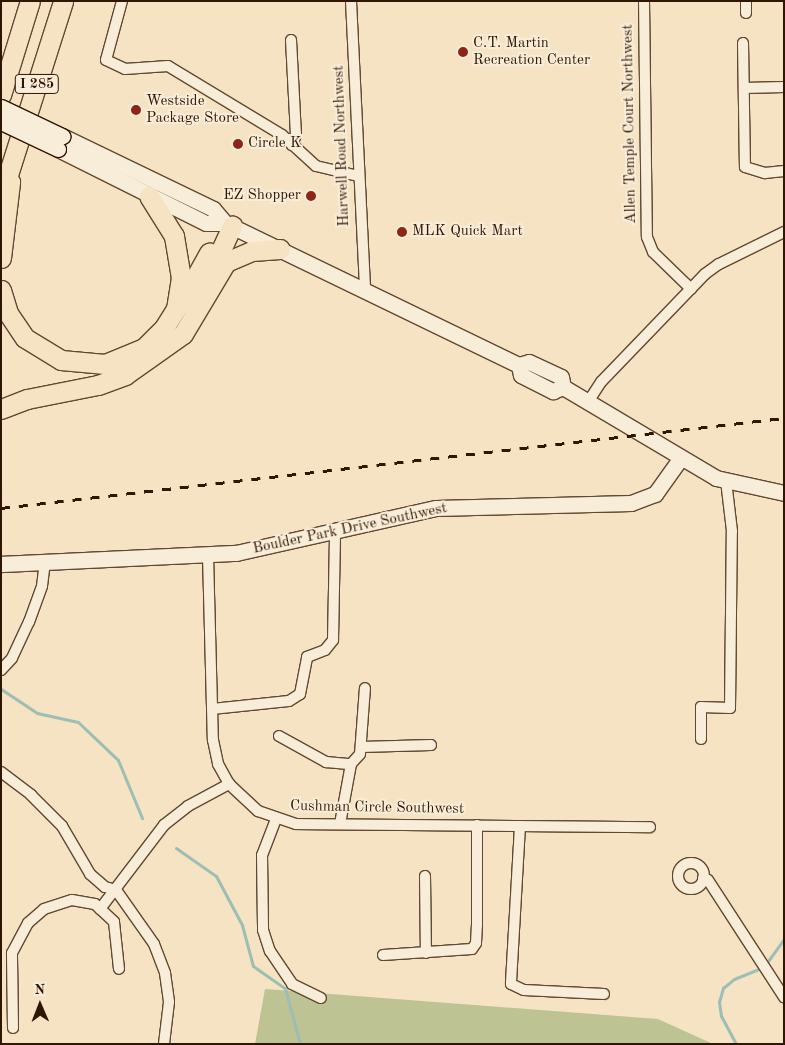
<!DOCTYPE html>
<html>
<head>
<meta charset="utf-8">
<style>
  body { margin:0 }
  #map { position:relative; width:785px; height:1045px; overflow:hidden; background:#f5e3c3; font-family:"Old Standard TT",serif }
  div>[style] { position:absolute }
  .green>* { inset:0; background:#bdc393 }
  .stream>* { height:3px; margin:-1.5px; padding:0 1.5px; transform-origin:1.5px; border-radius:1.5px; background:#9cbeb5 }
  .roads { filter:drop-shadow(1px 0 #614831) drop-shadow(-1px 0 #614831) drop-shadow(0 1px #614831) drop-shadow(0 -1px #614831) }
  .street>* { height:10px; margin:-5px; padding:0 5px; transform-origin:5px; border-radius:5px; background:#f8edd8 }
  .street>.ring { margin:-5px; padding:0; box-sizing:content-box; background:none; border:10px solid #f8edd8; border-radius:50% }
  .secondary>* { height:15px; margin:-7.5px; padding:0 7.5px; transform-origin:7.5px; border-radius:7.5px; background:#f8edd8 }
  .highway>* { height:19px; margin:-9.5px; padding:0 9.5px; transform-origin:9.5px; border-radius:9.5px; background:#f5e3c3 }
  .rail>* { height:3px; margin-top:-1.5px; transform-origin:0; background:repeating-linear-gradient(90deg,#301500 0 9px,transparent 0 18px) }
  .bridges { filter:drop-shadow(1px 0 #301500) drop-shadow(-1px 0 #301500) drop-shadow(0 1px #301500) drop-shadow(0 -1px #301500) }
  .secondary-bridge>* { height:15px; margin:-7.5px; padding:0 7.5px; transform-origin:7.5px; border-radius:7.5px; background:#f8edd8 }
  .dots>* { width:14px; height:14px; translate:-50% -50%; box-sizing:border-box; border:2px solid #f8edd8; border-radius:50% }
  span { translate:-50% -50%; white-space:nowrap; text-align:center; line-height:1.15; -webkit-text-stroke:4px #f8edd8; paint-order:stroke }
  .shield-label span { padding:1px 4px; background:#f8edd8; border:1px solid; border-radius:4px; -webkit-text-stroke-width:0 }
  .shield-label { font-size:14px; color:#301500; font-weight:700 }
  .poi-label { font-size:15px; color:#301500 }
  .left { translate:0 -50%; text-align:left }
  .right { translate:-100% -50%; text-align:right }
  .street-label { font-size:15px; color:#301500 }
  .frame { position:absolute; inset:0; border:2px solid #301500; pointer-events:none }
  .north { position:absolute; left:15px; top:980px; width:50px; height:50px; -webkit-text-stroke:4px #f8edd8; paint-order:stroke; rotate:359deg; font-size:14px; font-weight:700; line-height:20px; text-align:center; color:#301500 }
  .north::after { content:''; display:block; margin:auto; width:18px; height:22px; background:#301500; clip-path:polygon(50% 0,100% 100%,50% 72%,0 100%) }
</style>
</head>
<body>
<div id="map">
  <div class="green">
    <i style="clip-path:polygon(265px 989px,658px 1019px,713px 1044px,255px 1044px)"></i>
  </div>
  <div class="stream">
    <i style="left:1px;top:689px;width:43px;rotate:33.7deg"></i>
    <i style="left:37px;top:713px;width:42px;rotate:12.4deg"></i>
    <i style="left:78px;top:722px;width:55px;rotate:43.5deg"></i>
    <i style="left:118px;top:760px;width:63px;rotate:67.5deg"></i>
    <i style="left:176px;top:848px;width:49px;rotate:35deg"></i>
    <i style="left:216px;top:876px;width:55px;rotate:62deg"></i>
    <i style="left:242px;top:925px;width:42px;rotate:75deg"></i>
    <i style="left:253px;top:966px;width:39px;rotate:35deg"></i>
    <i style="left:285px;top:988px;width:58px;rotate:75deg"></i>
    <i style="left:768px;top:961px;width:27px;rotate:-54deg"></i>
    <i style="left:736px;top:1044px;width:32px;rotate:-118deg"></i>
    <i style="left:721px;top:1016px;width:14px;rotate:-98deg"></i>
    <i style="left:719px;top:1002px;width:15px;rotate:-74deg"></i>
    <i style="left:723px;top:988px;width:14px;rotate:-39deg"></i>
    <i style="left:734px;top:979px;width:29px;rotate:-22deg"></i>
  </div>
  <div class="roads">
    <div class="street">
      <i style="left:122px;top:1px;width:61px;rotate:105.2deg"></i>
      <i style="left:106px;top:60px;width:21px;rotate:25deg"></i>
      <i style="left:125px;top:69px;width:43px;rotate:-4deg"></i>
      <i style="left:168px;top:66px;width:133px;rotate:31.2deg"></i>
      <i style="left:282px;top:135px;width:46px;rotate:42.4deg"></i>
      <i style="left:316px;top:166px;width:43px;rotate:13.4deg"></i>
      <i style="left:351px;top:1px;width:289px;rotate:87.2deg"></i>
      <i style="left:644px;top:1px;width:236px;rotate:89.3deg"></i>
      <i style="left:647px;top:237px;width:16px;rotate:68deg"></i>
      <i style="left:653px;top:252px;width:53px;rotate:44.2deg"></i>
      <i style="left:746px;top:1px;width:12px;rotate:90deg"></i>
      <i style="left:291px;top:40px;width:95px;rotate:87deg"></i>
      <i style="left:296px;top:135px;width:11px;rotate:112deg"></i>
      <i style="left:743px;top:43px;width:124px;rotate:89.1deg"></i>
      <i style="left:745px;top:167px;width:21px;rotate:17deg"></i>
      <i style="left:765px;top:173px;width:19px;rotate:-6deg"></i>
      <i style="left:744px;top:88px;width:40px;rotate:-1.4deg"></i>
      <i style="left:588px;top:402px;width:24px;rotate:-57deg"></i>
      <i style="left:601px;top:382px;width:150px;rotate:-46.1deg"></i>
      <i style="left:705px;top:274px;width:17px;rotate:-36deg"></i>
      <i style="left:719px;top:264px;width:72px;rotate:-26.2deg"></i>
      <i style="left:208px;top:555px;width:185px;rotate:88.5deg"></i>
      <i style="left:213px;top:740px;width:25px;rotate:78deg"></i>
      <i style="left:218px;top:764px;width:23px;rotate:61deg"></i>
      <i style="left:229px;top:784px;width:40px;rotate:43deg"></i>
      <i style="left:258px;top:811px;width:40px;rotate:18.9deg"></i>
      <i style="left:296px;top:824px;width:354px;rotate:0.5deg"></i>
      <i style="left:1px;top:670px;width:16px;rotate:-47deg"></i>
      <i style="left:12px;top:658px;width:40px;rotate:-65deg"></i>
      <i style="left:29px;top:622px;width:38px;rotate:-70deg"></i>
      <i style="left:42px;top:586px;width:26px;rotate:-83deg"></i>
      <i style="left:212px;top:709px;width:77px;rotate:-5.9deg"></i>
      <i style="left:289px;top:701px;width:13px;rotate:-32deg"></i>
      <i style="left:300px;top:694px;width:38px;rotate:-79deg"></i>
      <i style="left:307px;top:657px;width:19px;rotate:-21deg"></i>
      <i style="left:325px;top:650px;width:13px;rotate:-51deg"></i>
      <i style="left:333px;top:640px;width:108px;rotate:-88.9deg"></i>
      <i style="left:279px;top:736px;width:54px;rotate:29deg"></i>
      <i style="left:326px;top:762px;width:25px;rotate:5deg"></i>
      <i style="left:351px;top:764px;width:13px;rotate:-48deg"></i>
      <i style="left:360px;top:754px;width:66px;rotate:-85.7deg"></i>
      <i style="left:701px;top:739px;width:32px;rotate:-90deg"></i>
      <i style="left:701px;top:707px;width:29px;rotate:2deg"></i>
      <i style="left:730px;top:708px;width:177px;rotate:-89.4deg"></i>
      <i style="left:732px;top:531px;width:50px;rotate:-96.8deg"></i>
      <i style="left:361px;top:747px;width:70px;rotate:-1.6deg"></i>
      <i style="left:1px;top:772px;width:38px;rotate:37deg"></i>
      <i style="left:31px;top:795px;width:44px;rotate:45deg"></i>
      <i style="left:62px;top:826px;width:56px;rotate:59.7deg"></i>
      <i style="left:90px;top:874px;width:20px;rotate:41deg"></i>
      <i style="left:105px;top:887px;width:11px;rotate:15deg"></i>
      <i style="left:116px;top:890px;width:66px;rotate:54.9deg"></i>
      <i style="left:154px;top:944px;width:31px;rotate:69deg"></i>
      <i style="left:165px;top:973px;width:29px;rotate:82deg"></i>
      <i style="left:169px;top:1002px;width:42px;rotate:96.8deg"></i>
      <i style="left:276px;top:819px;width:39px;rotate:111deg"></i>
      <i style="left:262px;top:855px;width:75px;rotate:89.2deg"></i>
      <i style="left:263px;top:930px;width:22px;rotate:72deg"></i>
      <i style="left:270px;top:951px;width:40px;rotate:56deg"></i>
      <i style="left:292px;top:984px;width:32px;rotate:26deg"></i>
      <i style="left:340px;top:824px;width:61px;rotate:-79.6deg"></i>
      <i style="left:520px;top:826px;width:158px;rotate:93.3deg"></i>
      <i style="left:511px;top:984px;width:14px;rotate:25deg"></i>
      <i style="left:524px;top:990px;width:80px;rotate:2.9deg"></i>
      <i class="ring" style="left:678px;top:863px;width:16px;height:16px"></i>
      <i style="left:425px;top:876px;width:77px;rotate:89.3deg"></i>
      <i style="left:703px;top:878px;width:5px;rotate:22deg"></i>
      <i style="left:708px;top:880px;width:140px;rotate:57deg"></i>
      <i style="left:100px;top:909px;width:106px;rotate:-52.7deg"></i>
      <i style="left:164px;top:825px;width:31px;rotate:-38deg"></i>
      <i style="left:188px;top:806px;width:47px;rotate:-28.2deg"></i>
      <i style="left:383px;top:955px;width:89px;rotate:-3.9deg"></i>
      <i style="left:472px;top:949px;width:7px;rotate:-56deg"></i>
      <i style="left:476px;top:943px;width:18px;rotate:-87deg"></i>
      <i style="left:477px;top:925px;width:100px;rotate:-90deg"></i>
      <i style="left:13px;top:1028px;width:75px;rotate:-90.8deg"></i>
      <i style="left:12px;top:953px;width:34px;rotate:-62deg"></i>
      <i style="left:28px;top:923px;width:21px;rotate:-41deg"></i>
      <i style="left:44px;top:909px;width:29px;rotate:-18deg"></i>
      <i style="left:72px;top:900px;width:23px;rotate:10deg"></i>
      <i style="left:95px;top:904px;width:26px;rotate:43deg"></i>
      <i style="left:114px;top:922px;width:47px;rotate:83.9deg"></i>
    </div>
    <div class="secondary">
      <i style="left:62px;top:136px;width:168px;rotate:25.8deg"></i>
      <i style="left:213px;top:209px;width:18px;rotate:49deg"></i>
      <i style="left:225px;top:223px;width:326px;rotate:25.8deg"></i>
      <i style="left:519px;top:365px;width:10px;rotate:-17deg"></i>
      <i style="left:529px;top:362px;width:35px;rotate:25deg"></i>
      <i style="left:561px;top:377px;width:10px;rotate:79deg"></i>
      <i style="left:563px;top:387px;width:178px;rotate:30.7deg"></i>
      <i style="left:716px;top:478px;width:70px;rotate:12.4deg"></i>
      <i style="left:58px;top:149px;width:165px;rotate:26.6deg"></i>
      <i style="left:206px;top:223px;width:19px"></i>
      <i style="left:519px;top:365px;width:10px;rotate:79deg"></i>
      <i style="left:521px;top:375px;width:36px;rotate:27deg"></i>
      <i style="left:553px;top:391px;width:11px;rotate:-22deg"></i>
      <i style="left:1px;top:564px;width:235px;rotate:-2.7deg"></i>
      <i style="left:236px;top:553px;width:205px;rotate:-12.7deg"></i>
      <i style="left:436px;top:508px;width:195px;rotate:-1.5deg"></i>
      <i style="left:631px;top:503px;width:26px;rotate:-21deg"></i>
      <i style="left:655px;top:494px;width:43px;rotate:-54.5deg"></i>
    </div>
    <div class="highway">
      <i style="left:1px;top:95px;width:98px;rotate:-72.9deg"></i>
      <i style="left:1px;top:197px;width:206px;rotate:-72.4deg"></i>
      <i style="left:1px;top:258px;width:77px;rotate:-83.2deg"></i>
      <i style="left:211px;top:272px;width:51px;rotate:-65.5deg"></i>
      <i style="left:1px;top:290px;width:24px;rotate:73deg"></i>
      <i style="left:8px;top:313px;width:30px;rotate:56deg"></i>
      <i style="left:25px;top:338px;width:42px;rotate:31.4deg"></i>
      <i style="left:61px;top:360px;width:44px;rotate:5.2deg"></i>
      <i style="left:105px;top:364px;width:42px;rotate:-22.3deg"></i>
      <i style="left:144px;top:348px;width:28px;rotate:-45deg"></i>
      <i style="left:164px;top:328px;width:22px;rotate:-58deg"></i>
      <i style="left:176px;top:309px;width:31px;rotate:-81deg"></i>
      <i style="left:181px;top:278px;width:43px;rotate:-99.5deg"></i>
      <i style="left:174px;top:236px;width:47px;rotate:-122deg"></i>
      <i style="left:180px;top:305px;width:60px;rotate:-60.9deg"></i>
      <i style="left:1px;top:409px;width:28px;rotate:-21deg"></i>
      <i style="left:27px;top:399px;width:72px;rotate:-11.2deg"></i>
      <i style="left:98px;top:385px;width:29px;rotate:-20deg"></i>
      <i style="left:125px;top:375px;width:71px;rotate:-35.3deg"></i>
      <i style="left:183px;top:334px;width:84px;rotate:-59.2deg"></i>
      <i style="left:226px;top:262px;width:28px;rotate:-23deg"></i>
      <i style="left:252px;top:251px;width:28px;rotate:-4deg"></i>
    </div>
  </div>
  <div class="rail">
    <i style="left:1px;top:508px;width:788px;rotate:-6.56deg"></i>
  </div>
  <div class="bridges">
    <div class="secondary-bridge">
      <i style="left:1px;top:107px;width:68px;rotate:25.4deg"></i>
      <i style="left:1px;top:122px;width:63px;rotate:25.3deg"></i>
    </div>
  </div>
  <div class="dots">
    <i style="left:463px;top:52px;background:#8f2418"></i>
    <i style="left:136px;top:110px;background:#8f2418"></i>
    <i style="left:238px;top:144px;background:#8f2418"></i>
    <i style="left:311px;top:196px;background:#8f2418"></i>
    <i style="left:402px;top:232px;background:#8f2418"></i>
  </div>
  <div class="shield-label">
    <span style="left:37px;top:84px">I 285</span>
  </div>
  <div class="poi-label">
    <span class="left" style="left:473px;top:52px">C.T. Martin<br>Recreation Center</span>
    <span class="left" style="left:146px;top:110px">Westside<br>Package Store</span>
    <span class="left" style="left:248px;top:144px">Circle K</span>
    <span class="right" style="left:301px;top:196px">EZ Shopper</span>
    <span class="left" style="left:412px;top:232px">MLK Quick Mart</span>
  </div>
  <div class="street-label">
    <span style="left:630px;top:124px;rotate:-91deg">Allen Temple Court Northwest</span>
    <span style="left:342px;top:146px;rotate:-92deg">Harwell Road Northwest</span>
    <span style="left:350px;top:529px;rotate:-12deg">Boulder Park Drive Southwest</span>
    <span style="left:377px;top:808px;rotate:1deg">Cushman Circle Southwest</span>
  </div>
  <div class="frame"></div>
  <div class="north">N</div>
</div>
</body>
</html>
